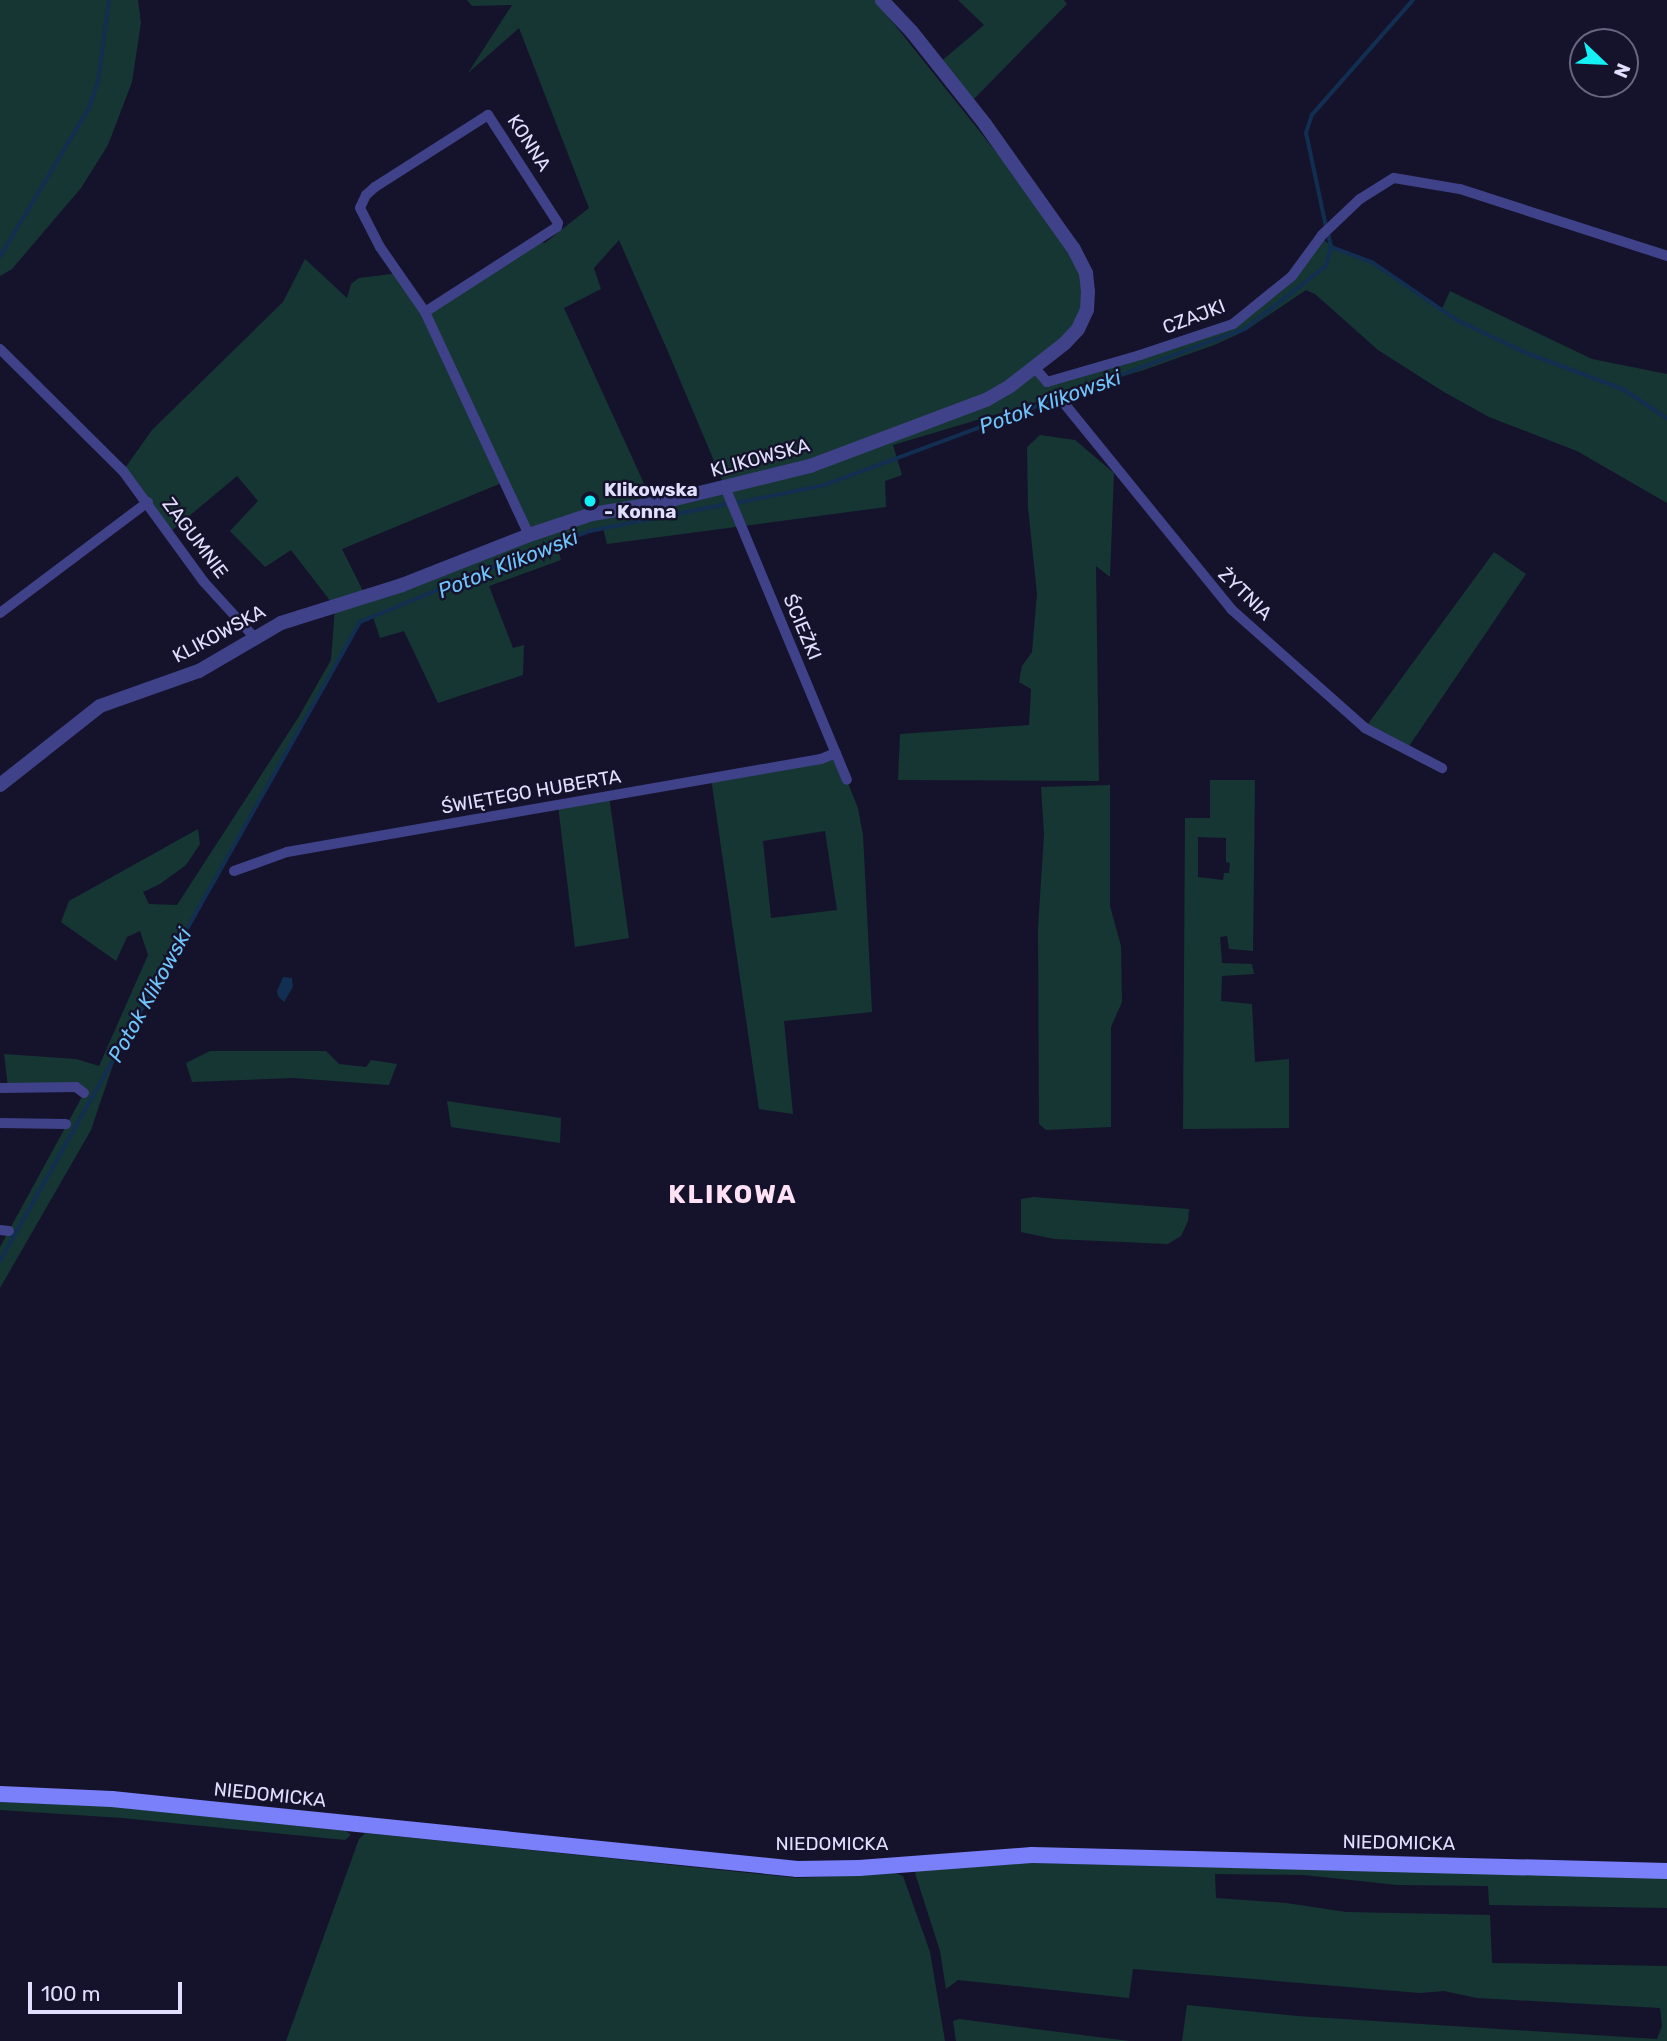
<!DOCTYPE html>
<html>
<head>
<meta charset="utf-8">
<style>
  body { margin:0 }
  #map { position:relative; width:1667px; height:2041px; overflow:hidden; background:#15132c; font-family:Rubik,sans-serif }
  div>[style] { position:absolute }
  .green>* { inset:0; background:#163633 }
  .water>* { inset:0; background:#122e51 }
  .stream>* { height:3.5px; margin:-1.75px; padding:0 1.75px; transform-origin:1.75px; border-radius:1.75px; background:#122e51 }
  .minor>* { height:10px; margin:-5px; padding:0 5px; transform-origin:5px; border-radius:5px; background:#404289 }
  .tertiary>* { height:14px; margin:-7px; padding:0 7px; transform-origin:7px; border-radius:7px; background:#404289 }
  .secondary>* { height:16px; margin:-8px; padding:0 8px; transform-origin:8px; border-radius:8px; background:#7a80fa }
  .dots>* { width:19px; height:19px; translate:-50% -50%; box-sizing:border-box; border:4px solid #15132c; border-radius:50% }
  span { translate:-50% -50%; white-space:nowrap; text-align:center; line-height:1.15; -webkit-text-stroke:5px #15132c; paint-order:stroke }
  .street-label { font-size:19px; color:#e1dffe }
  .poi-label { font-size:19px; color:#e1dffe; font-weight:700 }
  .left { translate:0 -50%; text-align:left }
  .water-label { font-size:21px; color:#71c4fa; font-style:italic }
  .district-label { font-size:26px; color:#fee1f5; font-weight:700; letter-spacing:2px }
  .north { position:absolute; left:1569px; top:28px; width:70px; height:70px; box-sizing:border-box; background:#15132c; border:2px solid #676580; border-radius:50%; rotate:113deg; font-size:19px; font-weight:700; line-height:28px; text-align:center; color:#e1dffe }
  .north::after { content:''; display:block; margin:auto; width:24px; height:32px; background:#13f0f6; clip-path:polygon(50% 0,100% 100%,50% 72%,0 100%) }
  .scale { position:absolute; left:28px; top:1982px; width:154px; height:32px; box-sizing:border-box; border:4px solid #e1dffe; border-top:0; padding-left:9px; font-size:21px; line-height:24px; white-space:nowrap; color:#e1dffe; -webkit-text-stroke:5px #15132c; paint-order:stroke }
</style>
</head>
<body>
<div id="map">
  <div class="green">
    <i style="clip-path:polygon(0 0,138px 0,141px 23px,132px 82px,108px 145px,81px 188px,12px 269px,0 276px)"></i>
    <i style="clip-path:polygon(evenodd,467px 0,875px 0,1043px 211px,1083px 274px,1087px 310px,1035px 367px,1047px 382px,1216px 331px,1267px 298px,1323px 239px,1332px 247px,1372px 262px,1441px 311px,1450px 291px,1592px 359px,1667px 374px,1667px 503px,1577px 451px,1489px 417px,1444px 392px,1378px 350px,1315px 294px,1306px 290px,1245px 331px,1214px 345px,1144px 370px,893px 445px,902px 475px,885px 481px,886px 507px,607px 544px,603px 528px,556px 543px,561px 560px,489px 586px,513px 648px,524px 645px,523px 675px,438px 703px,404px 631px,380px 638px,373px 617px,360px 622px,118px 1050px,91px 1130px,0 1288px,0 1247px,84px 1093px,8px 1087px,4px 1054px,76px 1059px,99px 1066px,148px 955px,140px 931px,127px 937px,116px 961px,61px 922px,69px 901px,198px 829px,200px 844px,186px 865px,160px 884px,143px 892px,149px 904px,177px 905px,298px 718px,331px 660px,335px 607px,291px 550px,265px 567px,230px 531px,258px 501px,237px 476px,170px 532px,123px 471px,152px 430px,283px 302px,305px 259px,347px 298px,351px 284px,359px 278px,399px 273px,425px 312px,534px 241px,545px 243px,589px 208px,519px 28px,468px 73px,512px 5px,472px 6px,467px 0,619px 240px,669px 354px,725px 487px,652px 501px,564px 308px,601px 289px,594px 268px,619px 240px,467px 0,504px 482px,529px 535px,366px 597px,342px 549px,504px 482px)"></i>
    <i style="clip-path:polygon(958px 0,1064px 0,1067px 4px,969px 104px,938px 64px,984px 25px)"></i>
    <i style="clip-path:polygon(1040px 435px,1075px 440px,1114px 473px,1110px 577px,1096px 566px,1099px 781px,898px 780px,900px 734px,1029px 725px,1031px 689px,1019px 682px,1022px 666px,1032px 652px,1037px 594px,1028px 507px,1027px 447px)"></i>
    <i style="clip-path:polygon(1494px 552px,1526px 574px,1405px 752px,1365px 728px)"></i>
    <i style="clip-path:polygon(evenodd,836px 753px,858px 808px,863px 835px,872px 1012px,784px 1021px,793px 1114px,759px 1109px,711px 778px,836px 753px,825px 831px,837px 910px,771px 918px,763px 841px,825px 831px)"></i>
    <i style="clip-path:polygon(evenodd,1210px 780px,1255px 780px,1253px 951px,1229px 949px,1227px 936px,1220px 937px,1222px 963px,1252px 964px,1254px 974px,1222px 976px,1221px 1001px,1252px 1004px,1255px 1062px,1289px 1059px,1289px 1128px,1183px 1129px,1185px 818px,1210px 818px,1210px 780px,1198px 837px,1226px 838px,1226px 862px,1230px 863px,1229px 873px,1224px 873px,1223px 880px,1198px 877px,1198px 837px)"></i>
    <i style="clip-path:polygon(1110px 785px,1110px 906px,1121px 946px,1122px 1002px,1111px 1027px,1111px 1127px,1046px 1130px,1039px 1124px,1038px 928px,1044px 834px,1041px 787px)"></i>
    <i style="clip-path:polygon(609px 796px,629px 938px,575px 947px,558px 805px)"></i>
    <i style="clip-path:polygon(210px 1051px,326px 1051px,339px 1064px,366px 1067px,371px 1060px,397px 1064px,389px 1085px,293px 1078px,192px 1082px,186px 1063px)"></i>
    <i style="clip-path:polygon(447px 1101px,561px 1118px,560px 1143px,451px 1127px)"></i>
    <i style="clip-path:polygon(1033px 1197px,1189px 1209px,1188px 1221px,1181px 1236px,1168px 1244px,1054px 1239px,1021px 1232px,1021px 1199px)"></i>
    <i style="clip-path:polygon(0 1802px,107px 1806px,346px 1831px,351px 1835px,345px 1840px,122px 1818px,0 1810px)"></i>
    <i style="clip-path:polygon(365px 1833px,798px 1878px,895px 1873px,903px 1876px,930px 1952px,945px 2041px,286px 2041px,359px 1839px)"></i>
    <i style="clip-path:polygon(1031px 1863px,1667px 1877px,1667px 1908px,1489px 1905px,1488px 1886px,1397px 1885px,1304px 1875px,1215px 1874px,1216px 1898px,1286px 1903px,1346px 1912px,1490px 1915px,1492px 1963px,1667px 1966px,1667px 2041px,1182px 2041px,1187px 2005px,1297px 2016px,1657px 2039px,1662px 2026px,1660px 2008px,1477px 1998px,1444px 1991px,1420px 1993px,1133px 1969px,1129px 1998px,958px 1980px,946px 1989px,940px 1951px,915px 1873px,919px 1870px)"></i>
    <i style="clip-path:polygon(959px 2019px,1105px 2038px,1130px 2041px,956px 2041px,953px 2021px)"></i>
  </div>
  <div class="water">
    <i style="clip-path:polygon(283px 977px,292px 978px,293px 987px,284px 1002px,278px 996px,277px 991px)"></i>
  </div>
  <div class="stream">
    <i style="left:1326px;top:227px;width:96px;rotate:-102deg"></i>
    <i style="left:1306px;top:133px;width:19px;rotate:-72deg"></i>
    <i style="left:1312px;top:115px;width:153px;rotate:-48.7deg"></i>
    <i style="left:1331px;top:247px;width:44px;rotate:20.1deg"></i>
    <i style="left:1372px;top:262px;width:103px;rotate:34.3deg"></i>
    <i style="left:1457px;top:320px;width:74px;rotate:25.5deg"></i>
    <i style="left:1524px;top:352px;width:106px;rotate:20.5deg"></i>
    <i style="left:1623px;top:389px;width:53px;rotate:33.4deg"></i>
    <i style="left:0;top:257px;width:174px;rotate:-59.1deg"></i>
    <i style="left:89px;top:108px;width:28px;rotate:-71deg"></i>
    <i style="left:98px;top:82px;width:83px;rotate:-82.4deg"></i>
    <i style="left:736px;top:503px;width:91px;rotate:-11.4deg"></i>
    <i style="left:825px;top:485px;width:448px;rotate:-20.4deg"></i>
    <i style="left:1245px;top:329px;width:103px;rotate:-37.9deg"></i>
    <i style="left:1326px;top:266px;width:20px;rotate:-75deg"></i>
    <i style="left:1331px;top:247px;width:13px;rotate:-103deg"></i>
    <i style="left:0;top:1261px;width:733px;rotate:-60.6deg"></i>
    <i style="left:360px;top:622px;width:168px;rotate:-22.4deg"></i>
    <i style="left:515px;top:558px;width:80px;rotate:-19.8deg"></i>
    <i style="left:590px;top:531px;width:141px;rotate:-11.1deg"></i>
  </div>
  <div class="minor">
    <i style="left:425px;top:312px;width:157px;rotate:-32.8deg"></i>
    <i style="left:557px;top:227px;width:4px;rotate:-76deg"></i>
    <i style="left:558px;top:223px;width:129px;rotate:-122.9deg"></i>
    <i style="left:488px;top:115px;width:134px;rotate:147.5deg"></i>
    <i style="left:375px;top:187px;width:12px;rotate:138deg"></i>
    <i style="left:366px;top:195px;width:14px;rotate:115deg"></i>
    <i style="left:360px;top:208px;width:44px;rotate:62.9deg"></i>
    <i style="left:380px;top:247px;width:79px;rotate:55.3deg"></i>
    <i style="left:425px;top:312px;width:246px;rotate:65deg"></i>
    <i style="left:0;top:349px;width:173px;rotate:44.8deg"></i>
    <i style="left:123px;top:471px;width:137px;rotate:53.9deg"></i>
    <i style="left:204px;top:582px;width:74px;rotate:47.7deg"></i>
    <i style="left:1034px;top:367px;width:20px;rotate:49deg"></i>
    <i style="left:1047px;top:382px;width:97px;rotate:-16.2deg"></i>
    <i style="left:1140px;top:355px;width:98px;rotate:-18.4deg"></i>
    <i style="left:1233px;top:324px;width:76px;rotate:-39.1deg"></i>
    <i style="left:1292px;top:276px;width:51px;rotate:-53.8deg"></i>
    <i style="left:1322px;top:235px;width:52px;rotate:-43.5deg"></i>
    <i style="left:1360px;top:199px;width:40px;rotate:-32deg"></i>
    <i style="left:1394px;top:178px;width:67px;rotate:9.5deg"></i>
    <i style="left:1460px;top:189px;width:218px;rotate:17.9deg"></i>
    <i style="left:1063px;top:402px;width:267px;rotate:50.9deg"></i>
    <i style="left:1231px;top:609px;width:179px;rotate:41.6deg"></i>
    <i style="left:1365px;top:728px;width:87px;rotate:27.5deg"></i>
    <i style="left:725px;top:487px;width:317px;rotate:67.4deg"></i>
    <i style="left:0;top:613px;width:185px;rotate:-36.9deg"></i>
    <i style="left:234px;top:871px;width:56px;rotate:-19.7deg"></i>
    <i style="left:287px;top:852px;width:542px;rotate:-9.88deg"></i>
    <i style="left:821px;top:759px;width:16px;rotate:-22deg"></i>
    <i style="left:0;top:1088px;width:76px;rotate:-0.8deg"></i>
    <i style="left:76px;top:1087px;width:10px;rotate:37deg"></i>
    <i style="left:0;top:1123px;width:66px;rotate:0.9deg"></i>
    <i style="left:0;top:1230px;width:9px;rotate:6deg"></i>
  </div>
  <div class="tertiary">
    <i style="left:0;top:785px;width:127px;rotate:-38.3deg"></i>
    <i style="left:100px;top:706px;width:105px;rotate:-19.5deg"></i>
    <i style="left:199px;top:671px;width:95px;rotate:-30.3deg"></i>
    <i style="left:281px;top:623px;width:127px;rotate:-17.4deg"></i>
    <i style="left:402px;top:585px;width:136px;rotate:-21.5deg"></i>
    <i style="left:529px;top:535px;width:66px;rotate:-18.4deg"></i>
    <i style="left:592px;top:514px;width:63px;rotate:-9.2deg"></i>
    <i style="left:654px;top:504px;width:161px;rotate:-13.7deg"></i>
    <i style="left:810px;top:466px;width:188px;rotate:-20.6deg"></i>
    <i style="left:986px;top:400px;width:28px;rotate:-30deg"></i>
    <i style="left:1010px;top:386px;width:70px;rotate:-38deg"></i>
    <i style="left:1065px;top:343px;width:19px;rotate:-47deg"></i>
    <i style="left:1078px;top:329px;width:21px;rotate:-65deg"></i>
    <i style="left:1087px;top:310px;width:18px;rotate:-87deg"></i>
    <i style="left:1088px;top:292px;width:19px;rotate:-96deg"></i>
    <i style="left:1086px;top:273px;width:28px;rotate:-117deg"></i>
    <i style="left:1073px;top:248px;width:152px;rotate:-125.4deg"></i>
    <i style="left:985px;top:124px;width:117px;rotate:-128.4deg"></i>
    <i style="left:912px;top:32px;width:44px;rotate:-133.2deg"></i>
  </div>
  <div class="secondary">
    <i style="left:0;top:1794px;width:112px;rotate:2.6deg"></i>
    <i style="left:112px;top:1799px;width:689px;rotate:5.83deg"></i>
    <i style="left:797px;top:1869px;width:62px;rotate:-0.9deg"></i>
    <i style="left:859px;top:1868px;width:173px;rotate:-4.3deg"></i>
    <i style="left:1032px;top:1855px;width:635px;rotate:1.44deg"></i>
  </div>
  <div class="dots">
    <i style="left:590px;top:501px;background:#13f0f6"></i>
  </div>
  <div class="street-label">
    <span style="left:529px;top:143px;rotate:57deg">KONNA</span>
    <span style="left:1194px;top:317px;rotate:-21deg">CZAJKI</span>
    <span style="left:760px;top:458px;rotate:-15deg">KLIKOWSKA</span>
    <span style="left:195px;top:538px;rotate:53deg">ZAGUMNIE</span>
    <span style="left:1245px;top:594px;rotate:44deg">ŻYTNIA</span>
    <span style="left:802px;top:627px;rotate:67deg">ŚCIEŻKI</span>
    <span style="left:219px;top:634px;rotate:-28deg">KLIKOWSKA</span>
    <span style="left:531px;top:792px;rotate:-10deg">ŚWIĘTEGO HUBERTA</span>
    <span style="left:270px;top:1795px;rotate:6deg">NIEDOMICKA</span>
    <span style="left:1399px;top:1843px;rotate:1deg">NIEDOMICKA</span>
    <span style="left:832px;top:1844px">NIEDOMICKA</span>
  </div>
  <div class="poi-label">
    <span class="left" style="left:604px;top:501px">Klikowska<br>- Konna</span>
  </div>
  <div class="water-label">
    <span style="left:1050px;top:402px;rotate:-20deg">Potok Klikowski</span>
    <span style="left:508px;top:564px;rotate:-22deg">Potok Klikowski</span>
    <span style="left:150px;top:995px;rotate:-61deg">Potok Klikowski</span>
  </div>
  <div class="district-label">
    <span style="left:733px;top:1195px">KLIKOWA</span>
  </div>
  <div class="north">N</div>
  <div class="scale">100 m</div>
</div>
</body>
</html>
